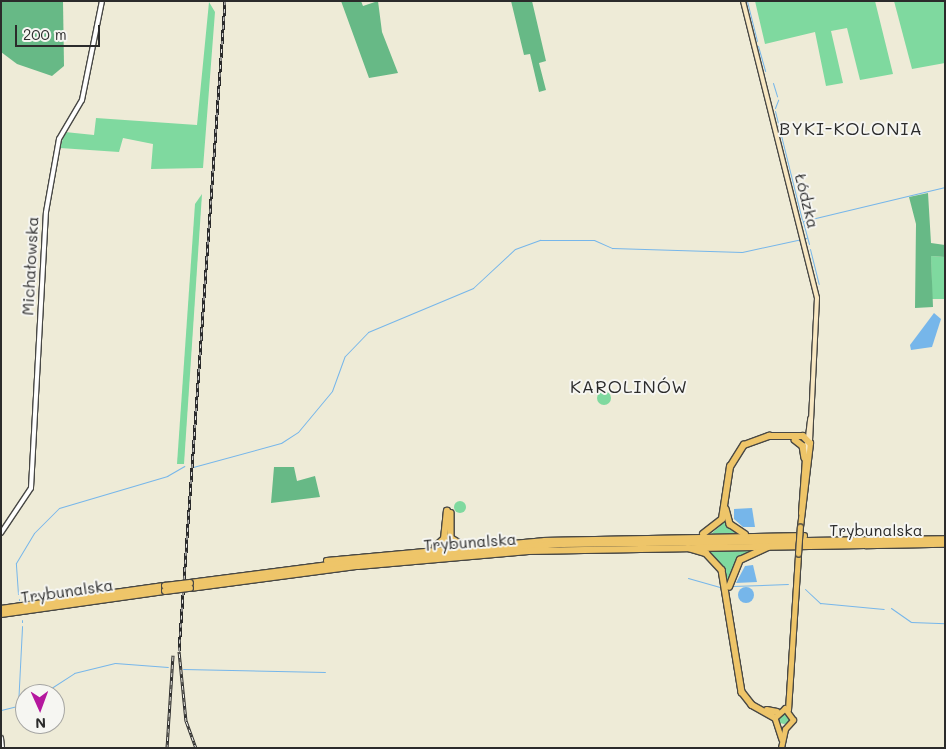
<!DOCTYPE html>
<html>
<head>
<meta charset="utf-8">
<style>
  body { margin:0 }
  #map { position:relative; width:946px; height:749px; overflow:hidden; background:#eeebd7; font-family:Mali,sans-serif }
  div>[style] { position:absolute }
  .green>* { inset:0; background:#7fd99f }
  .round { border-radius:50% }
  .forest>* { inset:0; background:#67b986 }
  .water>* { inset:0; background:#76b6ea }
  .stream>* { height:1px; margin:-0.5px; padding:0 0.5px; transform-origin:0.5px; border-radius:0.5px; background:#76b6ea }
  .roads { filter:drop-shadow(1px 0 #484845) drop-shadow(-1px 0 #484845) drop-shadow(0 1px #484845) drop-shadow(0 -1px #484845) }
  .tertiary>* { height:4px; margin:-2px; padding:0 2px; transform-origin:2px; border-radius:2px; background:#fff }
  .secondary>* { height:4px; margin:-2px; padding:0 2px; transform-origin:2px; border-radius:2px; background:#f8e8c3 }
  .primary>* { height:4.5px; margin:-2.25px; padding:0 2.25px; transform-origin:2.25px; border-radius:2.25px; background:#eec569 }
  .motorway>* { height:5.5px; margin:-2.75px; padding:0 2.75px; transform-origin:2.75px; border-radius:2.75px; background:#eec569 }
  .rail>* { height:3px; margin-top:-1.5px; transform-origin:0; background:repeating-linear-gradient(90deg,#f6f6f2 0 4px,#2b2b2b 0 8px); box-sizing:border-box; border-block:1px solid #2b2b2b }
  .bridges { filter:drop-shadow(1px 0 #484845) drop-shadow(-1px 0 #484845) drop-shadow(0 1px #484845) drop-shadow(0 -1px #484845) }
  .primary-bridge>* { height:4.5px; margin:-2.25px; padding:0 2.25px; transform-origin:2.25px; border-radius:2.25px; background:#eec569 }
  .motorway-bridge>* { height:5.5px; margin:-2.75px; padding:0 2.75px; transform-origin:2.75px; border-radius:2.75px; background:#eec569 }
  span { translate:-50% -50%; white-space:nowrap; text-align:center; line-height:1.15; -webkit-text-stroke:4px #f6f6f2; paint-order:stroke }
  .street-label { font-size:16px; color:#2b2b2b }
  .neighbourhood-label { font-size:18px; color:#2b2b2b; letter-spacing:1px }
  .frame { position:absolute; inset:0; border:2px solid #2b2b2b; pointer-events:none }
  .north { position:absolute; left:15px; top:684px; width:50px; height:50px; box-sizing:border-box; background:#f6f6f2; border:1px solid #a5a5a2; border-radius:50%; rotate:178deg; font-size:14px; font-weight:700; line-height:20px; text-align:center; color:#2b2b2b }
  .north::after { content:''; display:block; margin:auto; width:18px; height:22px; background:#b5179e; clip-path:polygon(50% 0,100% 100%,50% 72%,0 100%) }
  .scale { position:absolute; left:15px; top:25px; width:85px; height:22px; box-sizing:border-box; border:2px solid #2b2b2b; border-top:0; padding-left:6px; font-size:15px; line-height:18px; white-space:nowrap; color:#2b2b2b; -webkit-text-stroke:4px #f6f6f2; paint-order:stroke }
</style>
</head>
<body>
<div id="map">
  <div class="green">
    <i style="clip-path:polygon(755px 1px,875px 1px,893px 74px,860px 80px,847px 28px,831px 31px,843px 83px,826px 86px,815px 32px,765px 44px)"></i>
    <i style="clip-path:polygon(894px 1px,945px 1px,945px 63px,912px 69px)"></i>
    <i style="clip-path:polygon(209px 2px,215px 12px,203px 168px,151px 169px,153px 144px,123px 138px,119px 152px,60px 148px,65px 132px,94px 135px,96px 118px,197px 125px)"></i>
    <i style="clip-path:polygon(202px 194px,184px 464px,177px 464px,195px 204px)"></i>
    <i style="clip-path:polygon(931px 256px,945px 257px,945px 299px,932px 299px)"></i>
    <i class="round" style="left:597px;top:391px;width:14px;height:14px"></i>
    <i class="round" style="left:454px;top:501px;width:12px;height:12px"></i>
    <i style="clip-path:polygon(725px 515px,739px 533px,711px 534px,720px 526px)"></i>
    <i style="clip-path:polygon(699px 548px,755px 548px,739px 559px,728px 581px,717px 560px)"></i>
    <i class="round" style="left:778px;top:712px;width:12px;height:12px"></i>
  </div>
  <div class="forest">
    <i style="clip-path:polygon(1px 1px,63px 1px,64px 66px,52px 76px,17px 64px,1px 52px)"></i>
    <i style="clip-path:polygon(341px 1px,361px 1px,363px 6px,378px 1px,382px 32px,398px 73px,369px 78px)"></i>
    <i style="clip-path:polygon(511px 1px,532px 1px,546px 61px,539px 63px,546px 90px,539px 92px,530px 54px,524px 55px)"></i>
    <i style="clip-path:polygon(928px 193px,931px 243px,945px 245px,945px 257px,931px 256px,933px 307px,915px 308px,916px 224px,909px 197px)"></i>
    <i style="clip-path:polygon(274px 467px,294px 467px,297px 481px,315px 476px,320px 497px,271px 503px)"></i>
  </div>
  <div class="water">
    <i style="clip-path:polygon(934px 313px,941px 319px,932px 347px,911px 350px,910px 345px)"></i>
    <i style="clip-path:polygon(752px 508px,755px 527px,743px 527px,734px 519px,734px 509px)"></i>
    <i style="clip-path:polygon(753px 565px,757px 582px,736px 583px,745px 566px)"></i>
    <i class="round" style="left:738px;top:587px;width:16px;height:16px"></i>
  </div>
  <div class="stream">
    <i style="left:747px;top:1px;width:41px;rotate:76deg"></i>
    <i style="left:758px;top:46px;width:26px;rotate:74deg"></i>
    <i style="left:773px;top:83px;width:14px;rotate:73deg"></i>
    <i style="left:775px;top:108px;width:9px;rotate:-69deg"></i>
    <i style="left:775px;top:111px;width:112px;rotate:76.1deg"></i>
    <i style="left:809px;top:244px;width:24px;rotate:-105deg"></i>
    <i style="left:803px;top:221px;width:146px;rotate:-13.5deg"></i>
    <i style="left:810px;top:249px;width:36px;rotate:76deg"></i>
    <i style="left:193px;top:467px;width:91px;rotate:-15.3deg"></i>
    <i style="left:281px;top:443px;width:20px;rotate:-33deg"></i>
    <i style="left:298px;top:432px;width:53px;rotate:-50.3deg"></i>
    <i style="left:332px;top:391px;width:37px;rotate:-70deg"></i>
    <i style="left:345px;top:356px;width:33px;rotate:-46deg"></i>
    <i style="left:368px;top:332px;width:114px;rotate:-22.7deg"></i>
    <i style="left:473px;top:288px;width:57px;rotate:-42.9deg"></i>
    <i style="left:515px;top:249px;width:27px;rotate:-20deg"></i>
    <i style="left:540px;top:240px;width:54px"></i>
    <i style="left:594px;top:240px;width:20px;rotate:24deg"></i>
    <i style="left:612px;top:248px;width:130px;rotate:1.8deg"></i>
    <i style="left:742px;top:252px;width:66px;rotate:-12.2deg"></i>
    <i style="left:688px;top:578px;width:33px;rotate:16deg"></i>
    <i style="left:732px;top:586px;width:56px;rotate:-2deg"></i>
    <i style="left:805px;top:589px;width:21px;rotate:43deg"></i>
    <i style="left:820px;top:603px;width:64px;rotate:5.4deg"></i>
    <i style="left:18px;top:594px;width:31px;rotate:-94deg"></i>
    <i style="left:16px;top:563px;width:35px;rotate:-59deg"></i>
    <i style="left:34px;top:533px;width:35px;rotate:-45deg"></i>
    <i style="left:59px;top:508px;width:113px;rotate:-16.5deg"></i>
    <i style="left:167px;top:476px;width:20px;rotate:-30deg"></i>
    <i style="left:19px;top:599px;width:1px;rotate:90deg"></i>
    <i style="left:891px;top:608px;width:24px;rotate:35deg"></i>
    <i style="left:911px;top:622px;width:34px;rotate:2deg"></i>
    <i style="left:22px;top:620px;width:2px;rotate:90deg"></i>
    <i style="left:183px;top:669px;width:142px;rotate:1.2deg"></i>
    <i style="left:42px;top:694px;width:38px;rotate:-33deg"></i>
    <i style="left:74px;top:673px;width:42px;rotate:-13.7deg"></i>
    <i style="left:115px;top:663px;width:53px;rotate:4.3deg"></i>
    <i style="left:18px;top:706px;width:80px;rotate:-87.1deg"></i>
    <i style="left:1px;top:710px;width:25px;rotate:-14deg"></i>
  </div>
  <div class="roads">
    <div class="tertiary">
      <i style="left:1px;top:533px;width:54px;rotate:-56.3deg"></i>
      <i style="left:31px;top:488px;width:276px;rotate:-86.9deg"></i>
      <i style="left:46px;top:212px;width:74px;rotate:-79.9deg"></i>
      <i style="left:59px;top:139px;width:45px;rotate:-59.5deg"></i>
      <i style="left:82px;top:100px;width:101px;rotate:-78.6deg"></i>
      <i style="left:1px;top:738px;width:10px;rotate:84deg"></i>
    </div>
    <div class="secondary">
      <i style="left:743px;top:1px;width:306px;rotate:76deg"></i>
      <i style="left:817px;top:298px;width:145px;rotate:92.8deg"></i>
      <i style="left:806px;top:453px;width:35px;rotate:-83deg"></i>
    </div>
    <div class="primary">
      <i style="left:801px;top:513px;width:55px;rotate:-85.8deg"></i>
      <i style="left:800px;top:527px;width:85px;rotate:-83.2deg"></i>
      <i style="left:788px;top:710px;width:156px;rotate:-86.3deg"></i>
      <i style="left:781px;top:748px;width:19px;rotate:-78deg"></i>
      <i style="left:785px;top:729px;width:12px;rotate:-48deg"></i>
      <i style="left:793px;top:720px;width:14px;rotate:-126deg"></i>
      <i style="left:785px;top:709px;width:13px;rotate:138deg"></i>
      <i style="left:775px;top:718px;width:22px;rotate:72deg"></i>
    </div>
    <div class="motorway">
      <i style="left:795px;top:440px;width:10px;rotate:37deg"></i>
      <i style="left:803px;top:446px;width:12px;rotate:81deg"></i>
      <i style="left:726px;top:509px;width:16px;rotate:75deg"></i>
      <i style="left:730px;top:524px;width:18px;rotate:34deg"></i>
      <i style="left:451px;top:513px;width:25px;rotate:90deg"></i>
      <i style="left:451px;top:538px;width:13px;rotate:32deg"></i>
      <i style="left:703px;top:534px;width:24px;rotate:-38deg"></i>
      <i style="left:722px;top:519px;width:53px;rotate:-81.3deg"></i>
      <i style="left:730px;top:467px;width:26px;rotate:-58deg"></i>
      <i style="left:744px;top:445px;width:27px;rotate:-20deg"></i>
      <i style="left:769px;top:436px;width:34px"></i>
      <i style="left:803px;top:436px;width:10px;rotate:45deg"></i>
      <i style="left:435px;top:547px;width:12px;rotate:-42deg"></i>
      <i style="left:444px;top:539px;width:28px;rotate:-84deg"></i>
      <i style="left:688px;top:548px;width:19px;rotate:16deg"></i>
      <i style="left:706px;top:553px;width:23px;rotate:47deg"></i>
      <i style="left:722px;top:570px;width:124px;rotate:80.7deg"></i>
      <i style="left:742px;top:692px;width:16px;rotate:52deg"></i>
      <i style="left:752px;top:705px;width:26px;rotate:29deg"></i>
      <i style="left:327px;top:561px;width:219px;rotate:-5.2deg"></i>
      <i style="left:545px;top:541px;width:259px;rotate:-1.1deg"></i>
      <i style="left:190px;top:583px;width:177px;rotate:-7.4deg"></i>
      <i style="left:366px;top:560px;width:197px;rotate:-4.7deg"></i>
      <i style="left:562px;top:544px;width:383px;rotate:-0.7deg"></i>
      <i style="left:729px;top:587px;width:29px;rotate:-68deg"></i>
      <i style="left:740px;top:560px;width:31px;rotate:-25deg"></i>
      <i style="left:190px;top:588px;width:169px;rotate:-7.5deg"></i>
      <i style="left:358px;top:566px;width:171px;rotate:-5deg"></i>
      <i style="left:528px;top:551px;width:417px;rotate:-1deg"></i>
      <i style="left:1px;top:609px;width:166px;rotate:-8deg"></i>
      <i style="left:1px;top:614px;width:166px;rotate:-8deg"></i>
      <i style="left:767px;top:710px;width:10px;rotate:11deg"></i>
    </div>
  </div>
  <div class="rail">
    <i style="left:167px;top:748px;width:93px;rotate:-86.3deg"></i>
    <i style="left:196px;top:748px;width:29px;rotate:-110deg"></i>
    <i style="left:186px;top:721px;width:70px;rotate:-95.7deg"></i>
    <i style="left:179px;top:651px;width:652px;rotate:-85.95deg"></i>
  </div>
  <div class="bridges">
    <div class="primary-bridge">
      <i style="left:798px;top:554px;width:27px;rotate:-86deg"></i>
    </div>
    <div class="motorway-bridge">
      <i style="left:165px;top:586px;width:25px;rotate:-7deg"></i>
      <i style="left:165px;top:591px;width:25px;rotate:-7deg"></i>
    </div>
  </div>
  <div class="street-label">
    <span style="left:807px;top:201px;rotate:76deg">Łódzka</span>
    <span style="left:30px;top:266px;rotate:-87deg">Michałowska</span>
    <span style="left:876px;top:530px">Trybunalska</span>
    <span style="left:470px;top:542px;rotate:-4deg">Trybunalska</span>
    <span style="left:67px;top:591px;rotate:-8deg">Trybunalska</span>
  </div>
  <div class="neighbourhood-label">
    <span style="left:851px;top:128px">BYKI-KOLONIA</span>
    <span style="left:629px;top:386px">KAROLINÓW</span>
  </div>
  <div class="frame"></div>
  <div class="north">N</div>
  <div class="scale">200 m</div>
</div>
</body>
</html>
